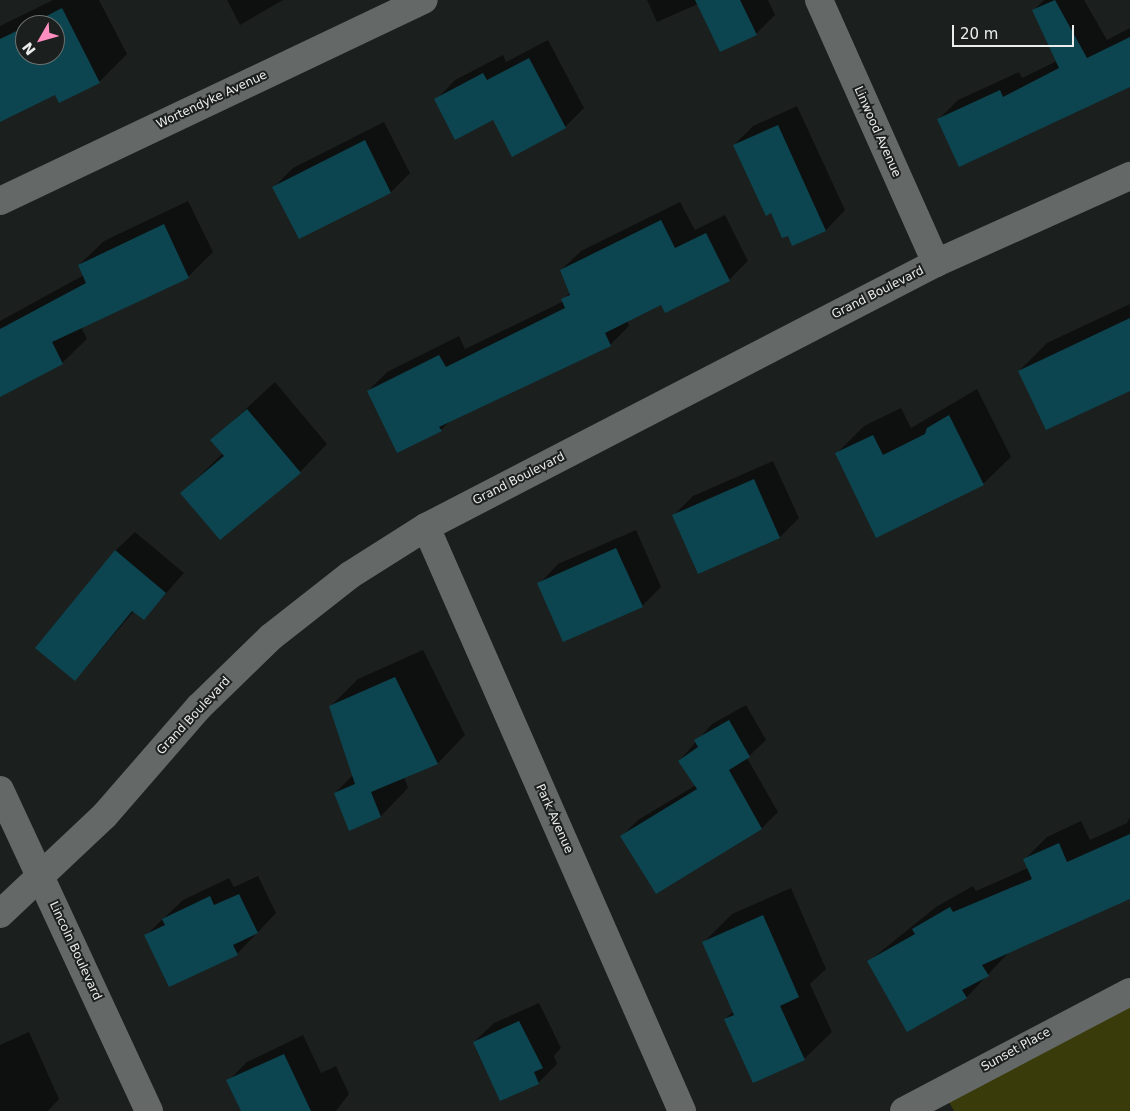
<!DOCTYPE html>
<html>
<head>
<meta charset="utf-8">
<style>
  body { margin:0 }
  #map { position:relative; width:1130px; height:1111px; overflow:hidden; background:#1b1f1e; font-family:"DejaVu Sans",sans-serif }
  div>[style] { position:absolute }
  .green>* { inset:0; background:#3a3b0a }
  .shadow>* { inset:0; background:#0007 }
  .building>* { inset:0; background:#0c4550 }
  .minor>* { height:28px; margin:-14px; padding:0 14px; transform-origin:14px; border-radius:14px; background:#646968 }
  span { translate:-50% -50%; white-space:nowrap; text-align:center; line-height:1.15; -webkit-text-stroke:4px #1b1f1e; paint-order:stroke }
  .street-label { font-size:12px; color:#ebeded }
  .north { position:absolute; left:15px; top:15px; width:50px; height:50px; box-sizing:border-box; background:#1b1f1e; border:1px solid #6e7171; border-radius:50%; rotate:232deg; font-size:14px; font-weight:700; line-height:20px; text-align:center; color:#ebeded }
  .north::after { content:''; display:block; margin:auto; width:18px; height:22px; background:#fd8ebf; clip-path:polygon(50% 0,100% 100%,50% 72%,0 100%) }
  .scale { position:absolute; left:952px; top:25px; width:122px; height:22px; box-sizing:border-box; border:2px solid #ebeded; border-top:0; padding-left:6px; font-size:15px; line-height:18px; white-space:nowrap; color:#ebeded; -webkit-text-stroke:4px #1b1f1e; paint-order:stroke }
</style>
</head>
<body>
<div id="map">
  <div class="green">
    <i style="clip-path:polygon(1130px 992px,1130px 1111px,954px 1111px,942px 1090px)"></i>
  </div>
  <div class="shadow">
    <i style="clip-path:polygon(evenodd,53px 0,99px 0,127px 54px,99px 82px,0 108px,0 26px,53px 0,25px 25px,55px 25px,55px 55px,25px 55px,25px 25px)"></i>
    <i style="clip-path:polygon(227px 0,283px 0,240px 25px)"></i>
    <i style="clip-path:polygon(647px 0,768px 0,775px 15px,756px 34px,698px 4px,657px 22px)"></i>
    <i style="clip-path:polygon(1044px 0,1084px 0,1107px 40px,1130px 28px,1130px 81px,939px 119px,958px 100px,1019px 72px,1022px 78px,1057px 61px,1034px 10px)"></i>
    <i style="clip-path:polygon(548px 40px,584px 108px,565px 127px,493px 119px,436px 100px,455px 80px,503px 55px,506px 62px)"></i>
    <i style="clip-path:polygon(797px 106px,845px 210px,826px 230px,793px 244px,734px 145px,753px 126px)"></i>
    <i style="clip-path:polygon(384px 122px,410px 173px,391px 192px,300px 238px,274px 187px,293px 168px)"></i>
    <i style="clip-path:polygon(188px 201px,213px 252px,188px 277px,81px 327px,87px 339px,62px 363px,0 396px,0 321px,84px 275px,79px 265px,104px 241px)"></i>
    <i style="clip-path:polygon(680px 202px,695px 230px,725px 215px,748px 261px,729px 280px,661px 303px,627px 320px,629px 326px,610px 345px,451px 420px,441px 430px,368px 391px,387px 372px,459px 336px,465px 349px,564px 301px,570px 292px,561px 270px,581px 251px)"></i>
    <i style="clip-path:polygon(1130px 304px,1130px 389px,1019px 371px,1047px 343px)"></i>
    <i style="clip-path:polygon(275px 382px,327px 444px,300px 472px,182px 493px,223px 453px,212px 440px)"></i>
    <i style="clip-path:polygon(977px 389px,1011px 457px,983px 484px,837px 453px,864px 426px,901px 408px,911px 428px)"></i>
    <i style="clip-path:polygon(773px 461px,799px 518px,780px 537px,674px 515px,693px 496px)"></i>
    <i style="clip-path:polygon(636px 530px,661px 587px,642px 606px,539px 584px,558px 564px)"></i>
    <i style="clip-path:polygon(135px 532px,184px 573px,144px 618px,134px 611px,75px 680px,115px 551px)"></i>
    <i style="clip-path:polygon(423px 650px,465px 735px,438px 763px,404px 777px,408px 788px,381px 816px,350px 829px,335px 793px,353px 775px,330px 707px,358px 679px)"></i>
    <i style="clip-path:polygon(746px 705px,766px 740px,747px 758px,778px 812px,762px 828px,657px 892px,622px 836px,638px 820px,696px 785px,679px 761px,712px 724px)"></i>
    <i style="clip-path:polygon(1130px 817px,1130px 891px,1010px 951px,966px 998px,869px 961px,936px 907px,973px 886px,976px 891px,1028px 868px,1025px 859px,1047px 837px,1081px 821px,1090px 840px,1127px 823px)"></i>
    <i style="clip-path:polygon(258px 876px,276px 913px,237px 954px,146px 935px,183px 900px,229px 878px,234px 887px)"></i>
    <i style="clip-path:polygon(791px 888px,826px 969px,810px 984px,832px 1032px,804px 1059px,725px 1019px,734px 1011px,704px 942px,732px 914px)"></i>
    <i style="clip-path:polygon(539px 1003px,561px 1048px,554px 1056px,557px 1064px,538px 1083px,474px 1042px,494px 1023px)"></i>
    <i style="clip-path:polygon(29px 1032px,59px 1099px,48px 1111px,0 1111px,0 1045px)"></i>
    <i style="clip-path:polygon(303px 1035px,321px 1073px,336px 1066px,349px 1094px,336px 1111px,243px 1111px,228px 1081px,247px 1062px)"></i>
  </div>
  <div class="building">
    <i style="clip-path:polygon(695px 0,740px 0,757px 35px,720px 52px)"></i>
    <i style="clip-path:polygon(1055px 0,1087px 58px,1130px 37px,1130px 87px,959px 167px,937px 119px,1000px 90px,1003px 97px,1059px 68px,1032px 10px)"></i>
    <i style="clip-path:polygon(62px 8px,100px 83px,59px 103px,55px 95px,0 122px,0 39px,25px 27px,25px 55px,55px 55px,55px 25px,29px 25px)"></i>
    <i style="clip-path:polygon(529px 58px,566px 128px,512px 157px,493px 120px,455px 140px,434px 99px,483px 73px,487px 80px)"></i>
    <i style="clip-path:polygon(778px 125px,826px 231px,792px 246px,788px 236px,782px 238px,771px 213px,766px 216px,733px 145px)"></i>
    <i style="clip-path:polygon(365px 140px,391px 193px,299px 239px,272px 187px)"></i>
    <i style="clip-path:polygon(661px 220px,675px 248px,706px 233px,730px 281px,665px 313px,661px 305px,605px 333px,611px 346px,439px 427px,442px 431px,397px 453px,367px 391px,439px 355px,446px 367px,565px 308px,561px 299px,570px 295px,560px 270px)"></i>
    <i style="clip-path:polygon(164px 224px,189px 278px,52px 342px,63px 364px,0 397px,0 329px,86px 283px,78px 265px)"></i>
    <i style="clip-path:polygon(1130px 318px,1130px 391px,1046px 430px,1018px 371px)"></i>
    <i style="clip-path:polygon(247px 409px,301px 473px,220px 540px,180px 493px,224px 456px,210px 440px)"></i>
    <i style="clip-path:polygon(949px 415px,984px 485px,876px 538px,835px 453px,873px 435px,883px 455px,925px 434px,927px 428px)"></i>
    <i style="clip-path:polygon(754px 479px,780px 538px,698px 574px,672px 515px)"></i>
    <i style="clip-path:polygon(616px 548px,643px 607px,563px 642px,537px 583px)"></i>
    <i style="clip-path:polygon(115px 550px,166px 593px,144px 620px,132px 611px,75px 681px,35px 648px)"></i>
    <i style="clip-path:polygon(395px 677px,438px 764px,371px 792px,381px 817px,349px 831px,334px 793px,355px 784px,329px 706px)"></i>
    <i style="clip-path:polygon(729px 720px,750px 757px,729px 770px,762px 829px,656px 894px,620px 836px,697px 789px,678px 761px,698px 747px,694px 740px)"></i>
    <i style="clip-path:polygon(1130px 834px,1130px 899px,982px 965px,989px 976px,962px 990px,967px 998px,907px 1032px,867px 961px,915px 934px,912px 929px,950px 907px,953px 912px,1032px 879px,1023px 859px,1059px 843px,1067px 862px)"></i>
    <i style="clip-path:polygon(239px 894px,258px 933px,233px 945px,238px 955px,169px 987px,144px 935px,165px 925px,162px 919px,210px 896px,214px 905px)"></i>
    <i style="clip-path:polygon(763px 915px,799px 997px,780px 1006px,805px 1060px,753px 1083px,724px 1019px,734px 1015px,702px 942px)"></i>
    <i style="clip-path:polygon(519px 1021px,543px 1068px,534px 1072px,539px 1084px,500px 1101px,473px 1042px)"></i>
    <i style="clip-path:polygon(284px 1054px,311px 1111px,241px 1111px,226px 1080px)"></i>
  </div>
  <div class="minor">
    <i style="left:819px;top:0;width:288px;rotate:66deg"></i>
    <i style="left:0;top:201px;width:469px;rotate:-25.4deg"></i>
    <i style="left:426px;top:527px;width:638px;rotate:66.33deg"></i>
    <i style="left:0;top:790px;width:354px;rotate:65.1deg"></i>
    <i style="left:0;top:914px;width:144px;rotate:-43.3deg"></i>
    <i style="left:105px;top:815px;width:143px;rotate:-49deg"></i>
    <i style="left:199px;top:707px;width:100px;rotate:-44.2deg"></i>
    <i style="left:271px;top:637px;width:100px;rotate:-38.1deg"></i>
    <i style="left:350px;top:575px;width:90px;rotate:-32.3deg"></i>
    <i style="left:426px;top:527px;width:574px;rotate:-27.37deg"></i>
    <i style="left:936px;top:263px;width:213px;rotate:-24.2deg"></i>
    <i style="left:904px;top:1111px;width:255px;rotate:-27.8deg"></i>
  </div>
  <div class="street-label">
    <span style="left:212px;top:100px;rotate:-25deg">Wortendyke Avenue</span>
    <span style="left:877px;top:132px;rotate:66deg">Linwood Avenue</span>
    <span style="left:878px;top:293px;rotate:-27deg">Grand Boulevard</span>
    <span style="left:519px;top:479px;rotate:-27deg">Grand Boulevard</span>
    <span style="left:194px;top:716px;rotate:-47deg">Grand Boulevard</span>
    <span style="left:554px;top:819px;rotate:66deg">Park Avenue</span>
    <span style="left:75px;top:951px;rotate:65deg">Lincoln Boulevard</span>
    <span style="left:1016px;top:1050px;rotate:-29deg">Sunset Place</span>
  </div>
  <div class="north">N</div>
  <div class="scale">20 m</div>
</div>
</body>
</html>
